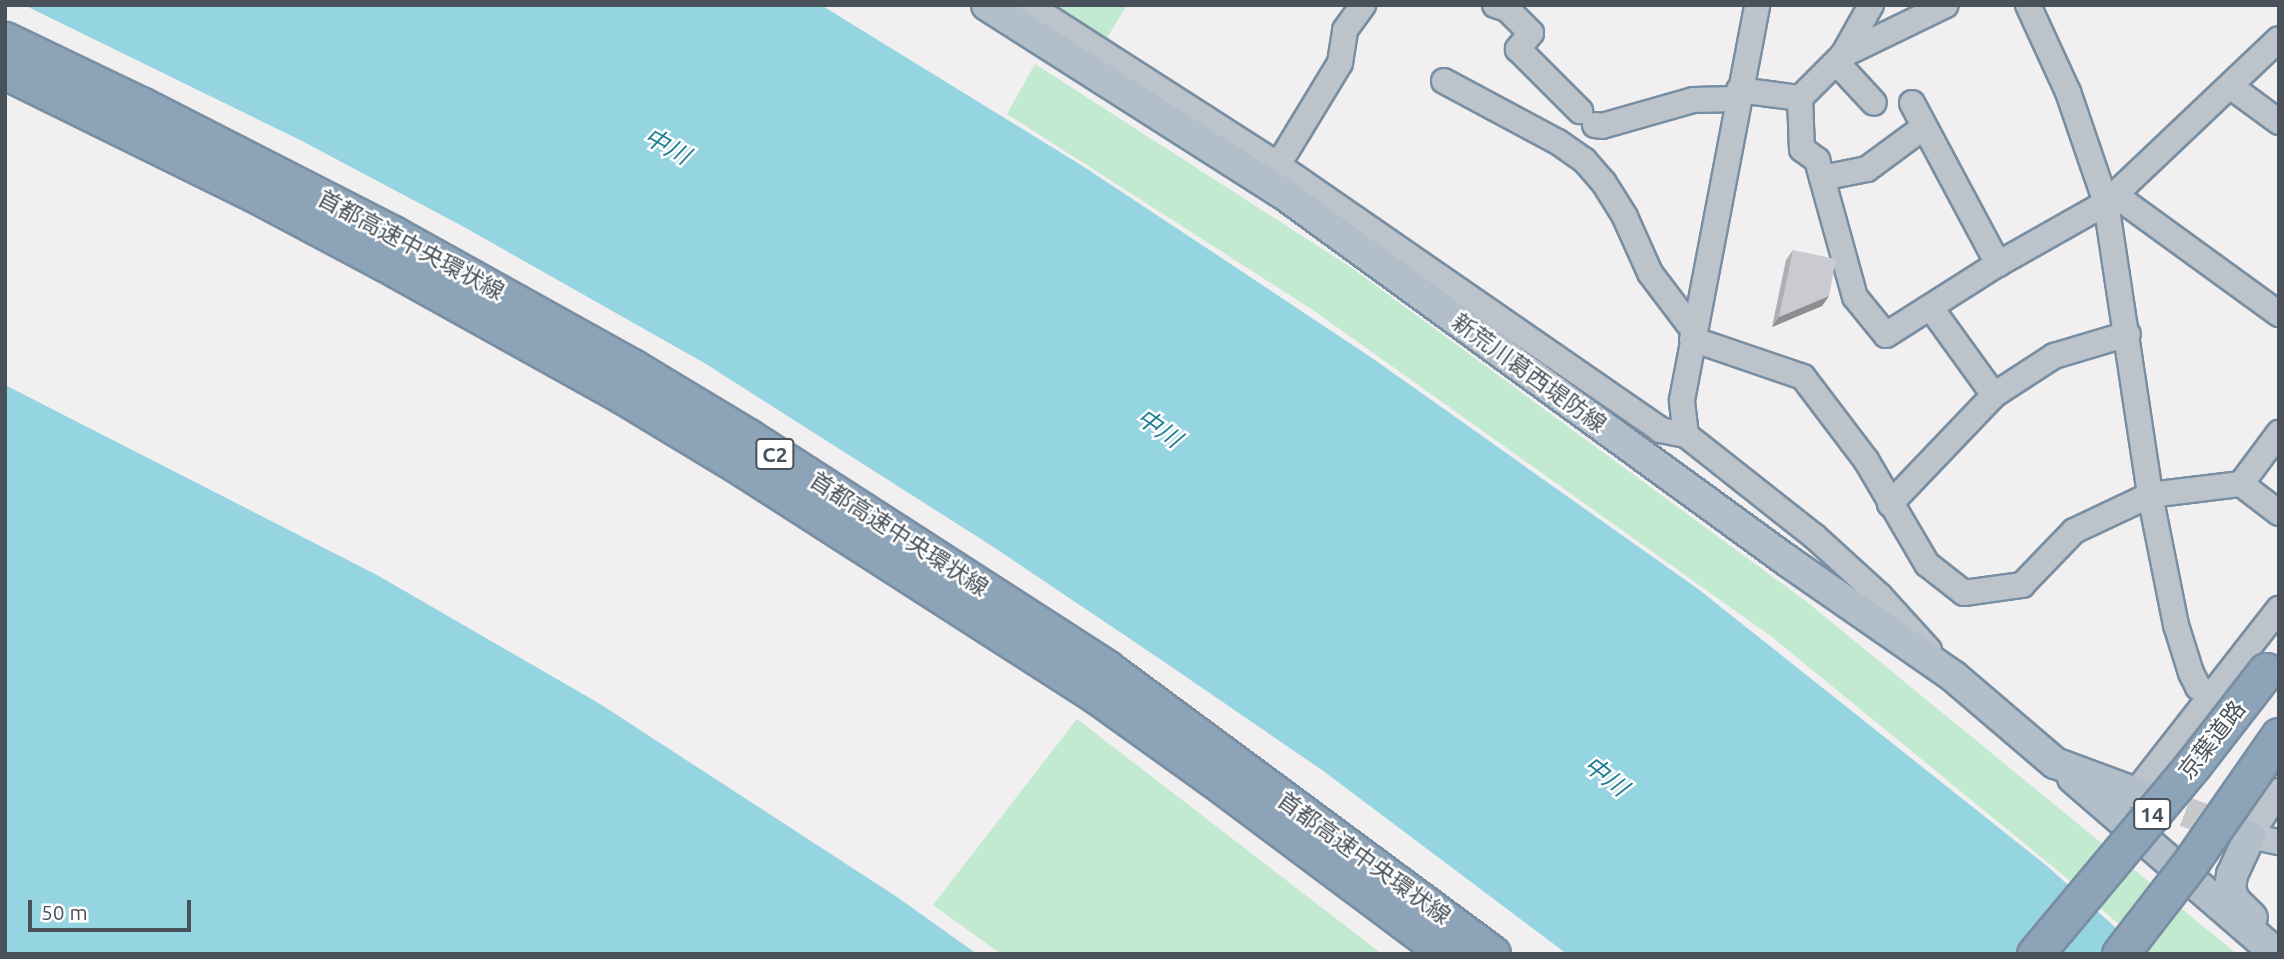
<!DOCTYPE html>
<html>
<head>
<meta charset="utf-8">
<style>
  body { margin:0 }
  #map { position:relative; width:2284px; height:959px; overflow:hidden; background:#f1efef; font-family:Ubuntu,"Noto Sans JP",sans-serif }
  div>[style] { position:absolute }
  .green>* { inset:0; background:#c2ead0 }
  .water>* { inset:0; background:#95d4e1 }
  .major-tunnel>* { height:30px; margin-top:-15px; transform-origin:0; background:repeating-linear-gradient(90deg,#c7c8ca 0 30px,transparent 0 45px) }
  .roads { filter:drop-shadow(2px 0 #788ea3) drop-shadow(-2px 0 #788ea3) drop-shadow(0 2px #788ea3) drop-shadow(0 -2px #788ea3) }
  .minor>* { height:24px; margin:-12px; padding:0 12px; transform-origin:12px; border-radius:12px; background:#bcc3ca }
  .major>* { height:30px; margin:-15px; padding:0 15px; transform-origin:15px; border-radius:15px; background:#b2bfca }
  .highway>* { height:35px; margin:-17.5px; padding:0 17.5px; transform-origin:17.5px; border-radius:17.5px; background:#8ca3b8 }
  .bridges { filter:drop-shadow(2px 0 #788ea3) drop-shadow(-2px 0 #788ea3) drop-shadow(0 2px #788ea3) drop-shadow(0 -2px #788ea3) }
  .highway-bridge>* { height:35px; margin:-17.5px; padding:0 17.5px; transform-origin:17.5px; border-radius:17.5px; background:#8ca3b8 }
  .wall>* { inset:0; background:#adafb4 }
  .shaded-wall>* { inset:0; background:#8d8e92 }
  .building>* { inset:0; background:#c9cbd1 }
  span { translate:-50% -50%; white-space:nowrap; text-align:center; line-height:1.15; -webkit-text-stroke:5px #fff; paint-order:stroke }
  .shield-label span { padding:2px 5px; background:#fff; border:2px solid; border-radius:5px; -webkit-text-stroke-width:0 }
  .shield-label { font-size:21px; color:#49525a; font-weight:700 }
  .street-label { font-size:23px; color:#49525a }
  .water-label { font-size:24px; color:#1c7c92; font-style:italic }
  .frame { position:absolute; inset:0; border:7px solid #49525a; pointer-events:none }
  .scale { position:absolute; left:28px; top:900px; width:163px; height:32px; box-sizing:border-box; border:4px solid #49525a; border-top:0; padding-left:9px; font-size:21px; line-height:24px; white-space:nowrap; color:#49525a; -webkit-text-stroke:5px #fff; paint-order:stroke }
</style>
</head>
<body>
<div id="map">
  <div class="green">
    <i style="clip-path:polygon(1047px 5px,1127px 5px,1102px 46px)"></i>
    <i style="clip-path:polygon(1035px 64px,1349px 266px,1807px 602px,2237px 954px,2152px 954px,2063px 875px,1772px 637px,1313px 310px,1007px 114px)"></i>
    <i style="clip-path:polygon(1077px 719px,1382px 954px,1001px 954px,933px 905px)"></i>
  </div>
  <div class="water">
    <i style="clip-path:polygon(24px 5px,821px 5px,1081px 165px,1205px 247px,1372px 358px,1698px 589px,2047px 866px,2145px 954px,1567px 954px,1322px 770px,1157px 657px,992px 546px,706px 364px,464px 227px,302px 141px)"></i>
    <i style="clip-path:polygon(5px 385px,377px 575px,600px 704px,897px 897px,977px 954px,5px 954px)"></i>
  </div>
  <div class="major-tunnel">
    <i style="left:2143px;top:796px;width:100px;rotate:20.4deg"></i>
  </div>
  <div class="roads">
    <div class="minor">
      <i style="left:1029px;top:5px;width:296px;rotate:32.7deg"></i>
      <i style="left:1278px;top:165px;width:465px;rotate:34.7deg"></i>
      <i style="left:1660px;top:430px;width:26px;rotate:11deg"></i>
      <i style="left:1686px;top:435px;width:163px;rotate:38.3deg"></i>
      <i style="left:1814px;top:536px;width:89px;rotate:42.3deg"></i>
      <i style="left:1880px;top:596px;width:73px;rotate:47.8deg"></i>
      <i style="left:1495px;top:5px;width:13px;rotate:18deg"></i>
      <i style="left:1507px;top:9px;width:34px;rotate:45deg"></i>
      <i style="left:1531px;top:33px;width:21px;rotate:129deg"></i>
      <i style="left:1518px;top:49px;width:88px;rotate:45deg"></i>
      <i style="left:1871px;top:5px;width:57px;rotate:119.2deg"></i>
      <i style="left:1843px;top:55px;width:114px;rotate:-25.9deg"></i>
      <i style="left:2028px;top:5px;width:96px;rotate:65.3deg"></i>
      <i style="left:2068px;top:92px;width:117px;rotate:71.1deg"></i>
      <i style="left:2106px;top:203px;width:295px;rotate:81.4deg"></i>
      <i style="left:2150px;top:495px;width:133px;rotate:78.7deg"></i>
      <i style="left:2176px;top:625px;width:50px;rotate:72.6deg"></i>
      <i style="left:2191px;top:673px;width:16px;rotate:63deg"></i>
      <i style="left:2198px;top:687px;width:18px;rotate:38deg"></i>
      <i style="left:1843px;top:55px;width:61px;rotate:135deg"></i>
      <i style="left:1800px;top:98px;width:51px;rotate:87.8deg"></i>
      <i style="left:1802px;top:149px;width:19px;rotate:36deg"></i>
      <i style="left:1817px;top:160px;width:142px;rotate:74.5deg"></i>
      <i style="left:1855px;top:297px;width:49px;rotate:50.8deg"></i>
      <i style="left:1886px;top:335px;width:133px;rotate:-32.4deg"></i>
      <i style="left:1998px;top:264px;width:124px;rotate:-29.5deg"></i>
      <i style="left:2106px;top:203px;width:238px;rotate:-43.5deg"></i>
      <i style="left:1837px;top:63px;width:54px;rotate:47.2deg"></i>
      <i style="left:1444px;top:81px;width:129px;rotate:28.2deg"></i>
      <i style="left:1558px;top:142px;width:32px;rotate:35deg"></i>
      <i style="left:1584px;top:160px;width:30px;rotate:49deg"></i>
      <i style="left:1604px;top:183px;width:40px;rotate:58deg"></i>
      <i style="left:1625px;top:217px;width:61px;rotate:65.9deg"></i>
      <i style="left:1650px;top:273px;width:73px;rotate:52.8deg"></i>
      <i style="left:2230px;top:86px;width:61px;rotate:36.3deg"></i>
      <i style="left:1739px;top:90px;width:62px;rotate:7.5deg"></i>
      <i style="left:1912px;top:103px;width:183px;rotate:61.9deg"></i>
      <i style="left:1595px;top:125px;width:7px;rotate:8deg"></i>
      <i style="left:1602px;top:126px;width:95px;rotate:-15.9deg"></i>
      <i style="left:1693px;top:100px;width:44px;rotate:-1.3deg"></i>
      <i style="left:1278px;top:165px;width:119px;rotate:-58.7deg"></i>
      <i style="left:1340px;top:63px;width:33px;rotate:-81deg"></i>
      <i style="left:1345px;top:30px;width:31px;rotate:-54deg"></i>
      <i style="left:1822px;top:178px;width:46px;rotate:-11.3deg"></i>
      <i style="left:1867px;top:169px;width:71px;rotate:-36.4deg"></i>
      <i style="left:2115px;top:195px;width:203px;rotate:36deg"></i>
      <i style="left:1931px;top:308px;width:107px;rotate:54.1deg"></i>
      <i style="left:1692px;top:339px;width:117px;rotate:18.9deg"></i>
      <i style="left:1803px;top:377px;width:104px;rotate:52.8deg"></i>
      <i style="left:1866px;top:460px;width:121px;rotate:59.6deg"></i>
      <i style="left:1927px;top:564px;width:47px;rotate:38.1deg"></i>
      <i style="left:1964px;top:593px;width:59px;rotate:-7.9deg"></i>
      <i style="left:2022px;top:585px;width:75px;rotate:-46.1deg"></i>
      <i style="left:2074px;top:531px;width:84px;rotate:-25.3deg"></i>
      <i style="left:2150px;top:495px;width:92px;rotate:-6.9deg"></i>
      <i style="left:2241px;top:484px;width:64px;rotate:-53.3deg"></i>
      <i style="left:1686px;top:435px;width:35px;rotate:-97deg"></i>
      <i style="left:1682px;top:400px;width:402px;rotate:-79.2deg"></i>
      <i style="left:2241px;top:484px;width:48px;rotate:37.3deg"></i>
      <i style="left:1890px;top:504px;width:151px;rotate:-46.3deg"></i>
      <i style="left:1994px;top:395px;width:72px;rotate:-33deg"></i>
      <i style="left:2054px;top:356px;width:77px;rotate:-16.6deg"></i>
      <i style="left:2279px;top:791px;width:54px;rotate:122.8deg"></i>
      <i style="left:2250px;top:836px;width:30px;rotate:12deg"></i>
      <i style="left:2135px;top:793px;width:234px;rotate:-52deg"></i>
    </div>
    <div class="major">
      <i style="left:987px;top:5px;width:348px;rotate:32.5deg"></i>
      <i style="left:1281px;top:192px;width:628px;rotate:36.07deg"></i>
      <i style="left:1789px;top:562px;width:200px;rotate:34.8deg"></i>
      <i style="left:1953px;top:676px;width:134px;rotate:40.5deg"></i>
      <i style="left:2055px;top:763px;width:92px;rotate:20.4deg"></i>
      <i style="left:2073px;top:778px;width:269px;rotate:40.8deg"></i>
      <i style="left:2244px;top:834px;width:6px;rotate:18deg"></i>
      <i style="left:2250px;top:836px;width:43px;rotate:114.8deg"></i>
      <i style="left:2232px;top:875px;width:13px;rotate:99deg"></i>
      <i style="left:2230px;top:888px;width:13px;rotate:72deg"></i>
      <i style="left:2234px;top:900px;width:25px;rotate:45deg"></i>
    </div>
    <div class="highway">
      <i style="left:5px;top:40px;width:153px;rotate:25.6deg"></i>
      <i style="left:143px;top:106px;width:281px;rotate:27.1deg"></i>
      <i style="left:393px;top:234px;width:274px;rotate:29.1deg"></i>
      <i style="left:632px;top:367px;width:135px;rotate:31.1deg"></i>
      <i style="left:748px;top:437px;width:426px;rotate:32.8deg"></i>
      <i style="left:1106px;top:668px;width:480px;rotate:36.5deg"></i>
      <i style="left:5px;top:71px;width:279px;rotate:26.2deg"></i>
      <i style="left:255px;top:194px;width:145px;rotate:28deg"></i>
      <i style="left:383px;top:262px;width:274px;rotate:29.1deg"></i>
      <i style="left:622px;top:395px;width:143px;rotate:31.2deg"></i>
      <i style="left:744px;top:469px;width:418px;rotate:32.7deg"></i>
      <i style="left:1096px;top:695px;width:143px;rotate:35.6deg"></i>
      <i style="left:1212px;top:778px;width:294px;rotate:36.8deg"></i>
    </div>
  </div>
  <div class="bridges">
    <div class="highway-bridge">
      <i style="left:2035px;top:954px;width:246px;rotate:-50.1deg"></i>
      <i style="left:2193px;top:765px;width:119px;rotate:-52.2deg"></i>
      <i style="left:2120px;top:954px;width:116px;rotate:-52.3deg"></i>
      <i style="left:2191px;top:862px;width:154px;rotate:-55.1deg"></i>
    </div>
  </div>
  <div class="wall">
    <i style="clip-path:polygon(1793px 250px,1829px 296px,1822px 306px,1772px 327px,1786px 260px)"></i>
  </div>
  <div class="shaded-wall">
    <i style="clip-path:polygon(1829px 296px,1822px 306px,1772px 327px,1779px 317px)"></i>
  </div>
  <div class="building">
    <i style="clip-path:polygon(1793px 250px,1836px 259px,1829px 296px,1779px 317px)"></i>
  </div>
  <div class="shield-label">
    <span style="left:775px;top:454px">C2</span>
    <span style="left:2152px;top:814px">14</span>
  </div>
  <div class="street-label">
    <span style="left:411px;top:245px;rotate:28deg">首都高速中央環状線</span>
    <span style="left:1529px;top:373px;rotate:36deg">新荒川葛西堤防線</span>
    <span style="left:899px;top:534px;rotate:33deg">首都高速中央環状線</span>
    <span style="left:2212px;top:740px;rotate:-52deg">京葉道路</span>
    <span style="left:1364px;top:858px;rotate:36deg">首都高速中央環状線</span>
  </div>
  <div class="water-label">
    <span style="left:667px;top:146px;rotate:29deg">中川</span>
    <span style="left:1159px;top:428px;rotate:35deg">中川</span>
    <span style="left:1606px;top:776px;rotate:38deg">中川</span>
  </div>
  <div class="frame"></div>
  <div class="scale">50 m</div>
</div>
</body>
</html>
